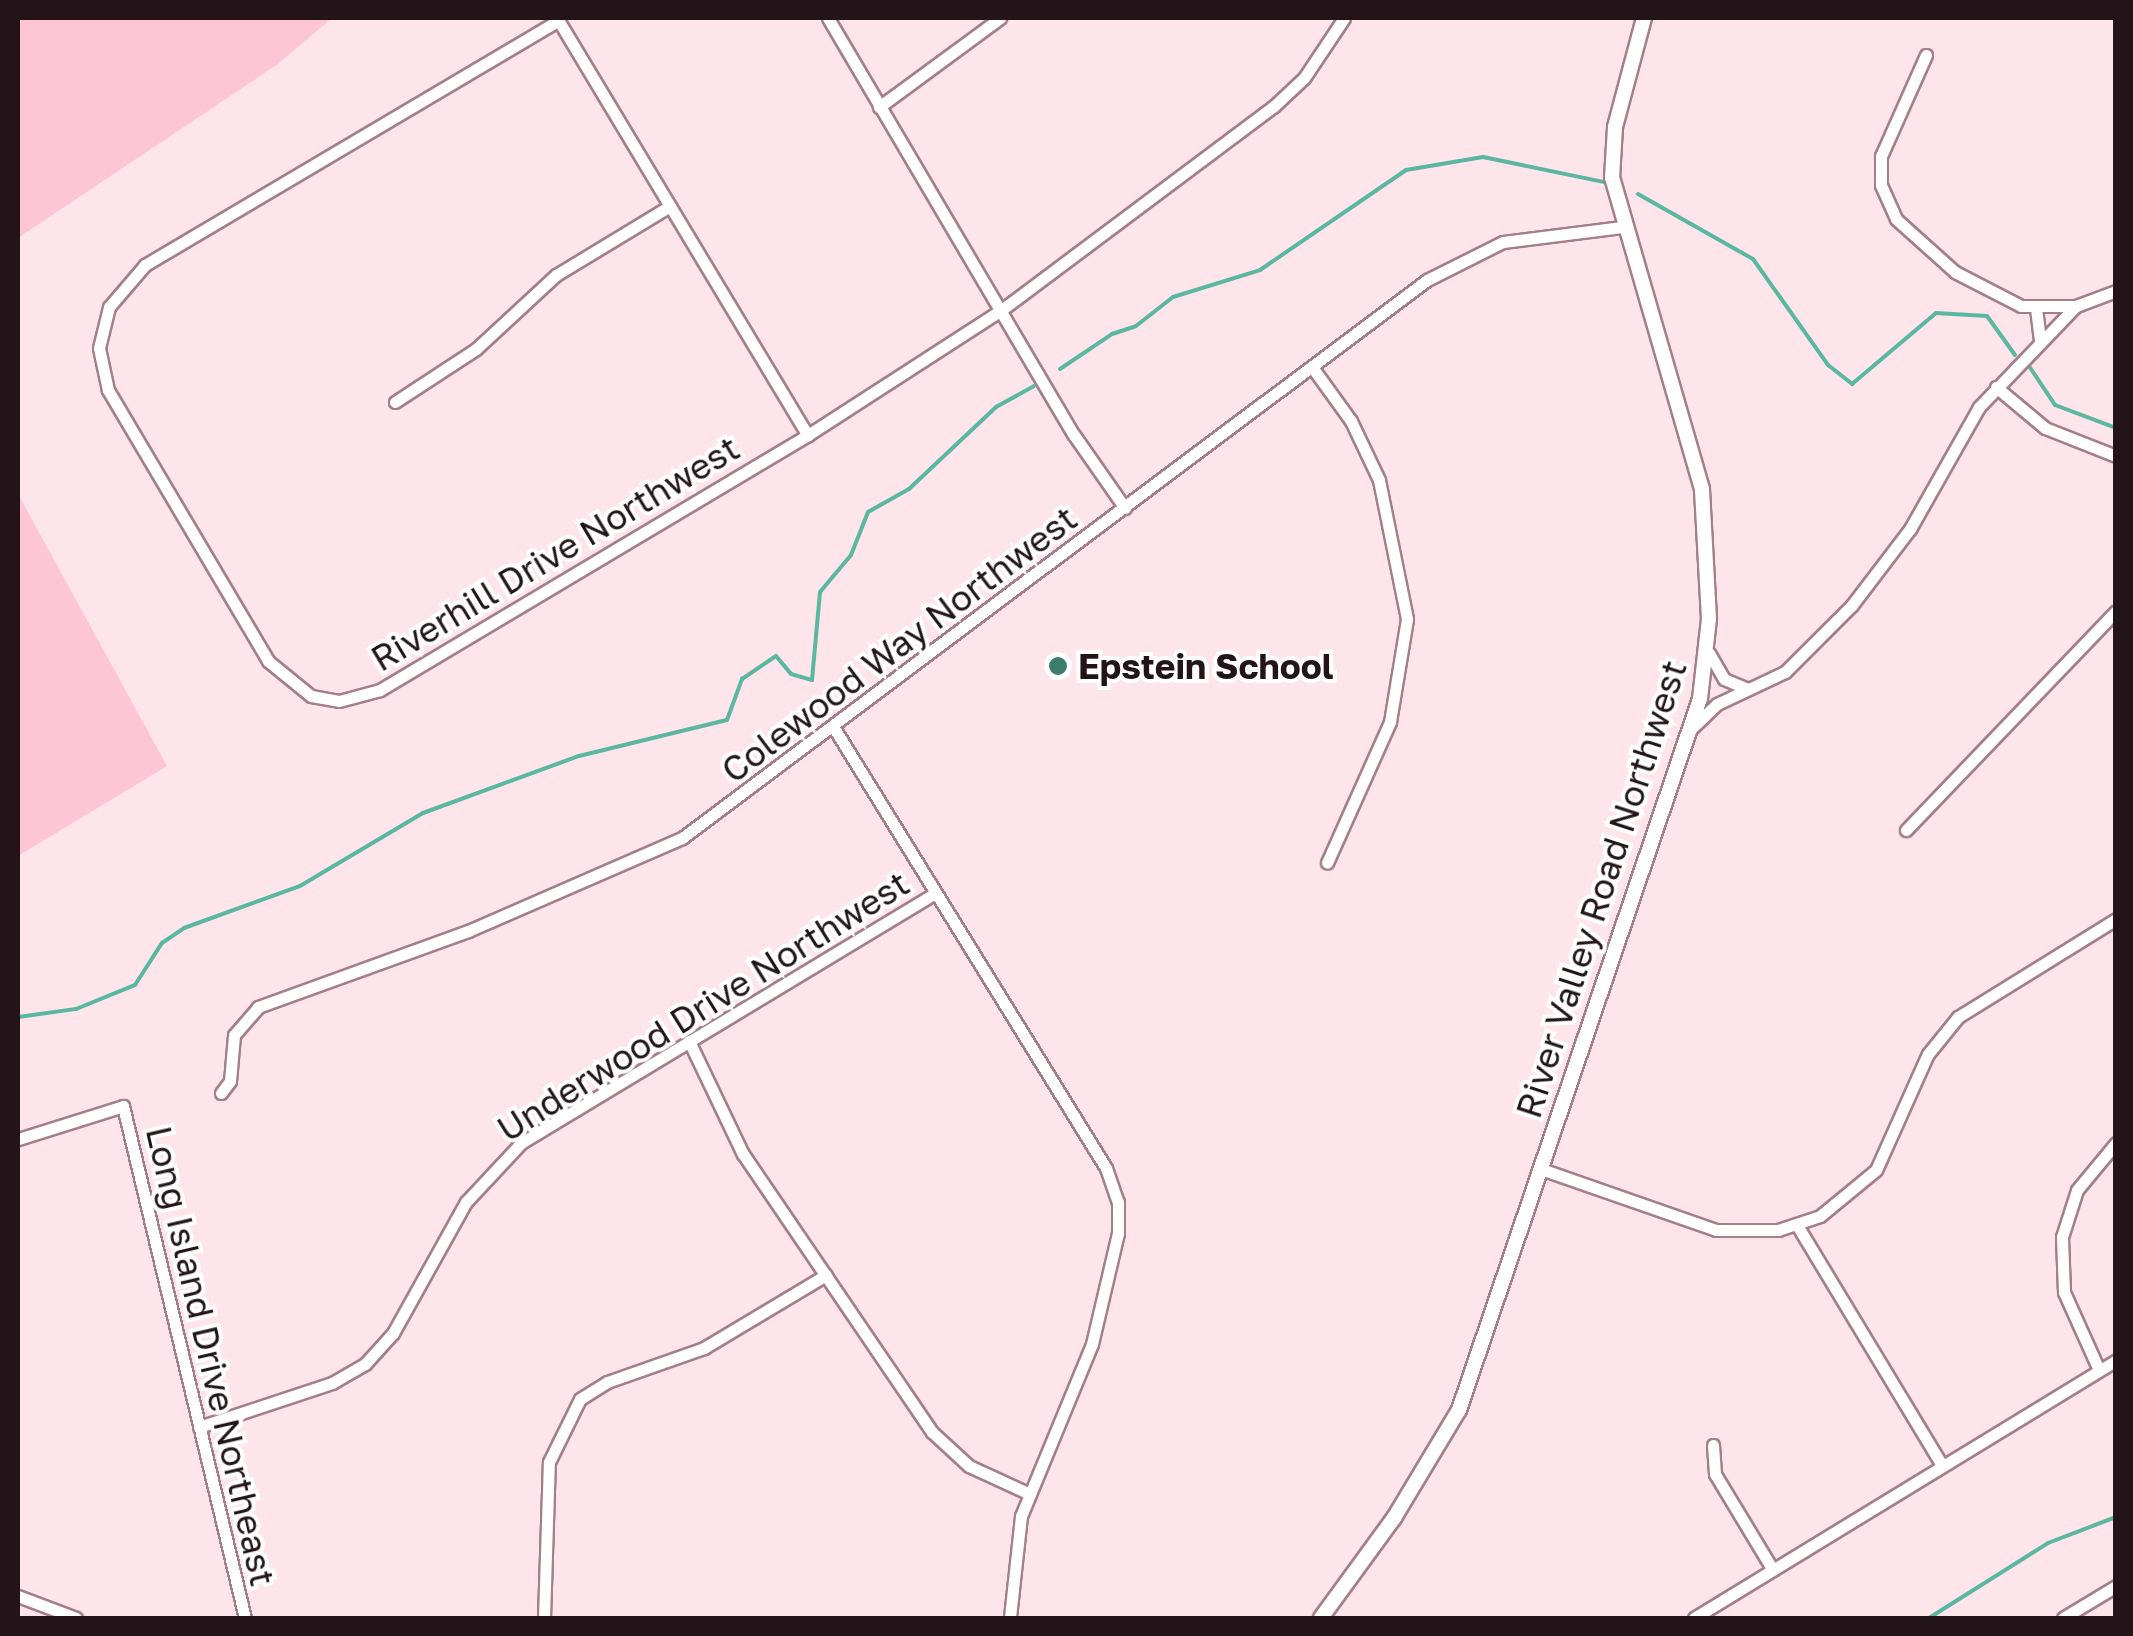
<!DOCTYPE html>
<html>
<head>
<meta charset="utf-8">
<style>
  body { margin:0 }
  #map { position:relative; width:2133px; height:1636px; overflow:hidden; background:#fee5ec; font-family:"Golos Text",sans-serif }
  div>[style] { position:absolute }
  .green>* { inset:0; background:#fdc5d6 }
  .stream>* { height:4px; margin:-2px; padding:0 2px; transform-origin:2px; border-radius:2px; background:#5ab7a0 }
  .roads { filter:drop-shadow(2px 0 #a47f8a) drop-shadow(-2px 0 #a47f8a) drop-shadow(0 2px #a47f8a) drop-shadow(0 -2px #a47f8a) }
  .minor>* { height:11px; margin:-5.5px; padding:0 5.5px; transform-origin:5.5px; border-radius:5.5px; background:#fff }
  .tertiary>* { height:14px; margin:-7px; padding:0 7px; transform-origin:7px; border-radius:7px; background:#fff }
  .dots>* { width:28px; height:28px; translate:-50% -50%; box-sizing:border-box; border:5px solid #fff; border-radius:50% }
  span { translate:-50% -50%; white-space:nowrap; text-align:center; line-height:1.15; -webkit-text-stroke:8px #fff; paint-order:stroke }
  .street-label { font-size:35px; color:#221419 }
  .poi-label { font-size:35px; color:#221419; font-weight:700 }
  .left { translate:0 -50%; text-align:left }
  .frame { position:absolute; inset:0; border:20px solid #221419; pointer-events:none }
</style>
</head>
<body>
<div id="map">
  <div class="green">
    <i style="clip-path:polygon(18px 18px,332px 18px,278px 64px,18px 238px)"></i>
    <i style="clip-path:polygon(18px 494px,167px 766px,18px 856px)"></i>
  </div>
  <div class="stream">
    <i style="left:1638px;top:194px;width:132px;rotate:29.5deg"></i>
    <i style="left:1753px;top:259px;width:130px;rotate:54.7deg"></i>
    <i style="left:1828px;top:365px;width:31px;rotate:38deg"></i>
    <i style="left:1852px;top:384px;width:110px;rotate:-40.2deg"></i>
    <i style="left:1936px;top:313px;width:51px;rotate:3.4deg"></i>
    <i style="left:1987px;top:316px;width:48px;rotate:54.3deg"></i>
    <i style="left:2029px;top:366px;width:47px;rotate:56.3deg"></i>
    <i style="left:2055px;top:405px;width:65px;rotate:20.7deg"></i>
    <i style="left:1060px;top:369px;width:63px;rotate:-33.9deg"></i>
    <i style="left:1112px;top:334px;width:25px;rotate:-18deg"></i>
    <i style="left:1136px;top:326px;width:47px;rotate:-38.1deg"></i>
    <i style="left:1173px;top:297px;width:91px;rotate:-17.2deg"></i>
    <i style="left:1260px;top:270px;width:177px;rotate:-34.4deg"></i>
    <i style="left:1406px;top:170px;width:78px;rotate:-9.6deg"></i>
    <i style="left:1483px;top:157px;width:124px;rotate:11.7deg"></i>
    <i style="left:18px;top:1017px;width:59px;rotate:-7.9deg"></i>
    <i style="left:76px;top:1009px;width:64px;rotate:-22.1deg"></i>
    <i style="left:135px;top:985px;width:50px;rotate:-57.3deg"></i>
    <i style="left:162px;top:943px;width:27px;rotate:-34deg"></i>
    <i style="left:184px;top:928px;width:123px;rotate:-19.9deg"></i>
    <i style="left:300px;top:886px;width:143px;rotate:-30.7deg"></i>
    <i style="left:423px;top:813px;width:166px;rotate:-20.1deg"></i>
    <i style="left:579px;top:756px;width:152px;rotate:-13.7deg"></i>
    <i style="left:727px;top:720px;width:44px;rotate:-69.9deg"></i>
    <i style="left:742px;top:679px;width:41px;rotate:-34.1deg"></i>
    <i style="left:776px;top:656px;width:23px;rotate:50deg"></i>
    <i style="left:791px;top:674px;width:22px;rotate:16deg"></i>
    <i style="left:812px;top:680px;width:88px;rotate:-84.8deg"></i>
    <i style="left:820px;top:592px;width:48px;rotate:-50deg"></i>
    <i style="left:851px;top:555px;width:46px;rotate:-68.4deg"></i>
    <i style="left:868px;top:512px;width:47px;rotate:-29.3deg"></i>
    <i style="left:909px;top:489px;width:120px;rotate:-43.3deg"></i>
    <i style="left:996px;top:407px;width:43px;rotate:-28.9deg"></i>
    <i style="left:1929px;top:1618px;width:141px;rotate:-32.2deg"></i>
    <i style="left:2048px;top:1543px;width:73px;rotate:-20.9deg"></i>
  </div>
  <div class="roads">
    <div class="minor">
      <i style="left:557px;top:18px;width:487px;rotate:59deg"></i>
      <i style="left:828px;top:18px;width:484px;rotate:59.5deg"></i>
      <i style="left:1074px;top:435px;width:89px;rotate:55.1deg"></i>
      <i style="left:559px;top:20px;width:481px;rotate:149.4deg"></i>
      <i style="left:145px;top:265px;width:55px;rotate:130.6deg"></i>
      <i style="left:109px;top:307px;width:42px;rotate:103.7deg"></i>
      <i style="left:99px;top:348px;width:43px;rotate:77.9deg"></i>
      <i style="left:108px;top:390px;width:315px;rotate:59.4deg"></i>
      <i style="left:268px;top:661px;width:55px;rotate:39.1deg"></i>
      <i style="left:311px;top:696px;width:28px;rotate:10deg"></i>
      <i style="left:339px;top:701px;width:42px;rotate:-15deg"></i>
      <i style="left:380px;top:690px;width:498px;rotate:-30.8deg"></i>
      <i style="left:808px;top:435px;width:229px;rotate:-32.9deg"></i>
      <i style="left:1000px;top:311px;width:341px;rotate:-36.8deg"></i>
      <i style="left:1273px;top:107px;width:42px;rotate:-43.1deg"></i>
      <i style="left:1304px;top:78px;width:72px;rotate:-56.3deg"></i>
      <i style="left:1926px;top:55px;width:111px;rotate:114deg"></i>
      <i style="left:1881px;top:156px;width:29px;rotate:90deg"></i>
      <i style="left:1881px;top:185px;width:37px;rotate:66deg"></i>
      <i style="left:1896px;top:219px;width:79px;rotate:41.9deg"></i>
      <i style="left:1955px;top:272px;width:74px;rotate:27.3deg"></i>
      <i style="left:2021px;top:306px;width:55px"></i>
      <i style="left:2076px;top:306px;width:43px;rotate:-20.6deg"></i>
      <i style="left:879px;top:107px;width:150px;rotate:-36.3deg"></i>
      <i style="left:2036px;top:308px;width:35px;rotate:83deg"></i>
      <i style="left:1312px;top:367px;width:67px;rotate:54.2deg"></i>
      <i style="left:1351px;top:421px;width:65px;rotate:64.6deg"></i>
      <i style="left:1379px;top:480px;width:142px;rotate:78.6deg"></i>
      <i style="left:1407px;top:619px;width:104px;rotate:99.4deg"></i>
      <i style="left:1390px;top:722px;width:154px;rotate:114.1deg"></i>
      <i style="left:1996px;top:387px;width:64px;rotate:39.9deg"></i>
      <i style="left:2045px;top:428px;width:76px;rotate:21.5deg"></i>
      <i style="left:395px;top:402px;width:97px;rotate:-33.2deg"></i>
      <i style="left:476px;top:349px;width:109px;rotate:-42.8deg"></i>
      <i style="left:556px;top:275px;width:133px;rotate:-31.2deg"></i>
      <i style="left:1709px;top:653px;width:30px;rotate:60deg"></i>
      <i style="left:1724px;top:679px;width:26px;rotate:23deg"></i>
      <i style="left:834px;top:728px;width:517px;rotate:58.28deg"></i>
      <i style="left:1106px;top:1168px;width:36px;rotate:71deg"></i>
      <i style="left:1118px;top:1202px;width:31px;rotate:90deg"></i>
      <i style="left:1118px;top:1233px;width:114px;rotate:103.2deg"></i>
      <i style="left:1092px;top:1344px;width:186px;rotate:112.4deg"></i>
      <i style="left:1021px;top:1516px;width:103px;rotate:96.2deg"></i>
      <i style="left:1692px;top:728px;width:35px;rotate:-44deg"></i>
      <i style="left:1717px;top:704px;width:75px;rotate:-25.2deg"></i>
      <i style="left:1785px;top:672px;width:95px;rotate:-45deg"></i>
      <i style="left:1852px;top:605px;width:96px;rotate:-52.7deg"></i>
      <i style="left:1910px;top:529px;width:140px;rotate:-60.5deg"></i>
      <i style="left:1979px;top:407px;width:140px;rotate:-46.2deg"></i>
      <i style="left:1906px;top:830px;width:303px;rotate:-46.2deg"></i>
      <i style="left:689px;top:1041px;width:125px;rotate:64.5deg"></i>
      <i style="left:743px;top:1154px;width:336px;rotate:55.8deg"></i>
      <i style="left:932px;top:1432px;width:50px;rotate:42.6deg"></i>
      <i style="left:969px;top:1466px;width:67px;rotate:24.7deg"></i>
      <i style="left:221px;top:1093px;width:15px;rotate:-53deg"></i>
      <i style="left:230px;top:1081px;width:46px;rotate:-85deg"></i>
      <i style="left:234px;top:1035px;width:37px;rotate:-49deg"></i>
      <i style="left:258px;top:1007px;width:223px;rotate:-19.9deg"></i>
      <i style="left:468px;top:931px;width:233px;rotate:-23.5deg"></i>
      <i style="left:682px;top:838px;width:931px;rotate:-36.83deg"></i>
      <i style="left:1427px;top:280px;width:85px;rotate:-26.6deg"></i>
      <i style="left:1503px;top:242px;width:120px;rotate:-7.2deg"></i>
      <i style="left:18px;top:1139px;width:110px;rotate:-17.4deg"></i>
      <i style="left:123px;top:1106px;width:526px;rotate:76.6deg"></i>
      <i style="left:1541px;top:1169px;width:185px;rotate:19.2deg"></i>
      <i style="left:1716px;top:1230px;width:62px"></i>
      <i style="left:1778px;top:1230px;width:44px;rotate:-18.4deg"></i>
      <i style="left:1820px;top:1216px;width:72px;rotate:-39.4deg"></i>
      <i style="left:1876px;top:1170px;width:127px;rotate:-65.9deg"></i>
      <i style="left:1928px;top:1054px;width:48px;rotate:-51deg"></i>
      <i style="left:1958px;top:1017px;width:186px;rotate:-31.8deg"></i>
      <i style="left:1797px;top:1225px;width:280px;rotate:58.9deg"></i>
      <i style="left:2099px;top:1370px;width:85px;rotate:-114.2deg"></i>
      <i style="left:2064px;top:1292px;width:55px;rotate:-92.1deg"></i>
      <i style="left:2062px;top:1237px;width:49px;rotate:-72.3deg"></i>
      <i style="left:2077px;top:1190px;width:61px;rotate:-50.3deg"></i>
      <i style="left:199px;top:1427px;width:140px;rotate:-18.3deg"></i>
      <i style="left:332px;top:1383px;width:38px;rotate:-30deg"></i>
      <i style="left:365px;top:1364px;width:42px;rotate:-47.9deg"></i>
      <i style="left:393px;top:1333px;width:150px;rotate:-60.9deg"></i>
      <i style="left:466px;top:1202px;width:81px;rotate:-47deg"></i>
      <i style="left:521px;top:1143px;width:484px;rotate:-31.1deg"></i>
      <i style="left:1713px;top:1445px;width:29px;rotate:86deg"></i>
      <i style="left:1715px;top:1474px;width:112px;rotate:58.9deg"></i>
      <i style="left:18px;top:1596px;width:62px;rotate:20.8deg"></i>
      <i style="left:544px;top:1618px;width:156px;rotate:-88.2deg"></i>
      <i style="left:549px;top:1462px;width:70px;rotate:-63.8deg"></i>
      <i style="left:580px;top:1399px;width:32px;rotate:-32deg"></i>
      <i style="left:607px;top:1382px;width:103px;rotate:-19.3deg"></i>
      <i style="left:704px;top:1348px;width:142px;rotate:-30.9deg"></i>
      <i style="left:1694px;top:1618px;width:495px;rotate:-31.4deg"></i>
      <i style="left:2063px;top:1618px;width:62px;rotate:-31.1deg"></i>
    </div>
    <div class="tertiary">
      <i style="left:1321px;top:1618px;width:124px;rotate:-53.9deg"></i>
      <i style="left:1394px;top:1518px;width:126px;rotate:-59deg"></i>
      <i style="left:1459px;top:1410px;width:751px;rotate:-71.28deg"></i>
      <i style="left:1700px;top:699px;width:81px;rotate:-83.6deg"></i>
      <i style="left:1709px;top:619px;width:130px;rotate:-93.1deg"></i>
      <i style="left:1702px;top:489px;width:324px;rotate:-106.1deg"></i>
      <i style="left:1612px;top:178px;width:51px;rotate:-86.6deg"></i>
      <i style="left:1615px;top:127px;width:113px;rotate:-75.1deg"></i>
    </div>
  </div>
  <div class="dots">
    <i style="left:1058px;top:666px;background:#3b7c6c"></i>
  </div>
  <div class="street-label">
    <span style="left:555px;top:553px;rotate:-31deg">Riverhill Drive Northwest</span>
    <span style="left:899px;top:644px;rotate:-37deg">Colewood Way Northwest</span>
    <span style="left:1601px;top:889px;rotate:-72deg">River Valley Road Northwest</span>
    <span style="left:703px;top:1006px;rotate:-32deg">Underwood Drive Northwest</span>
    <span style="left:211px;top:1356px;rotate:77deg">Long Island Drive Northeast</span>
  </div>
  <div class="poi-label">
    <span class="left" style="left:1078px;top:666px">Epstein School</span>
  </div>
  <div class="frame"></div>
</div>
</body>
</html>
